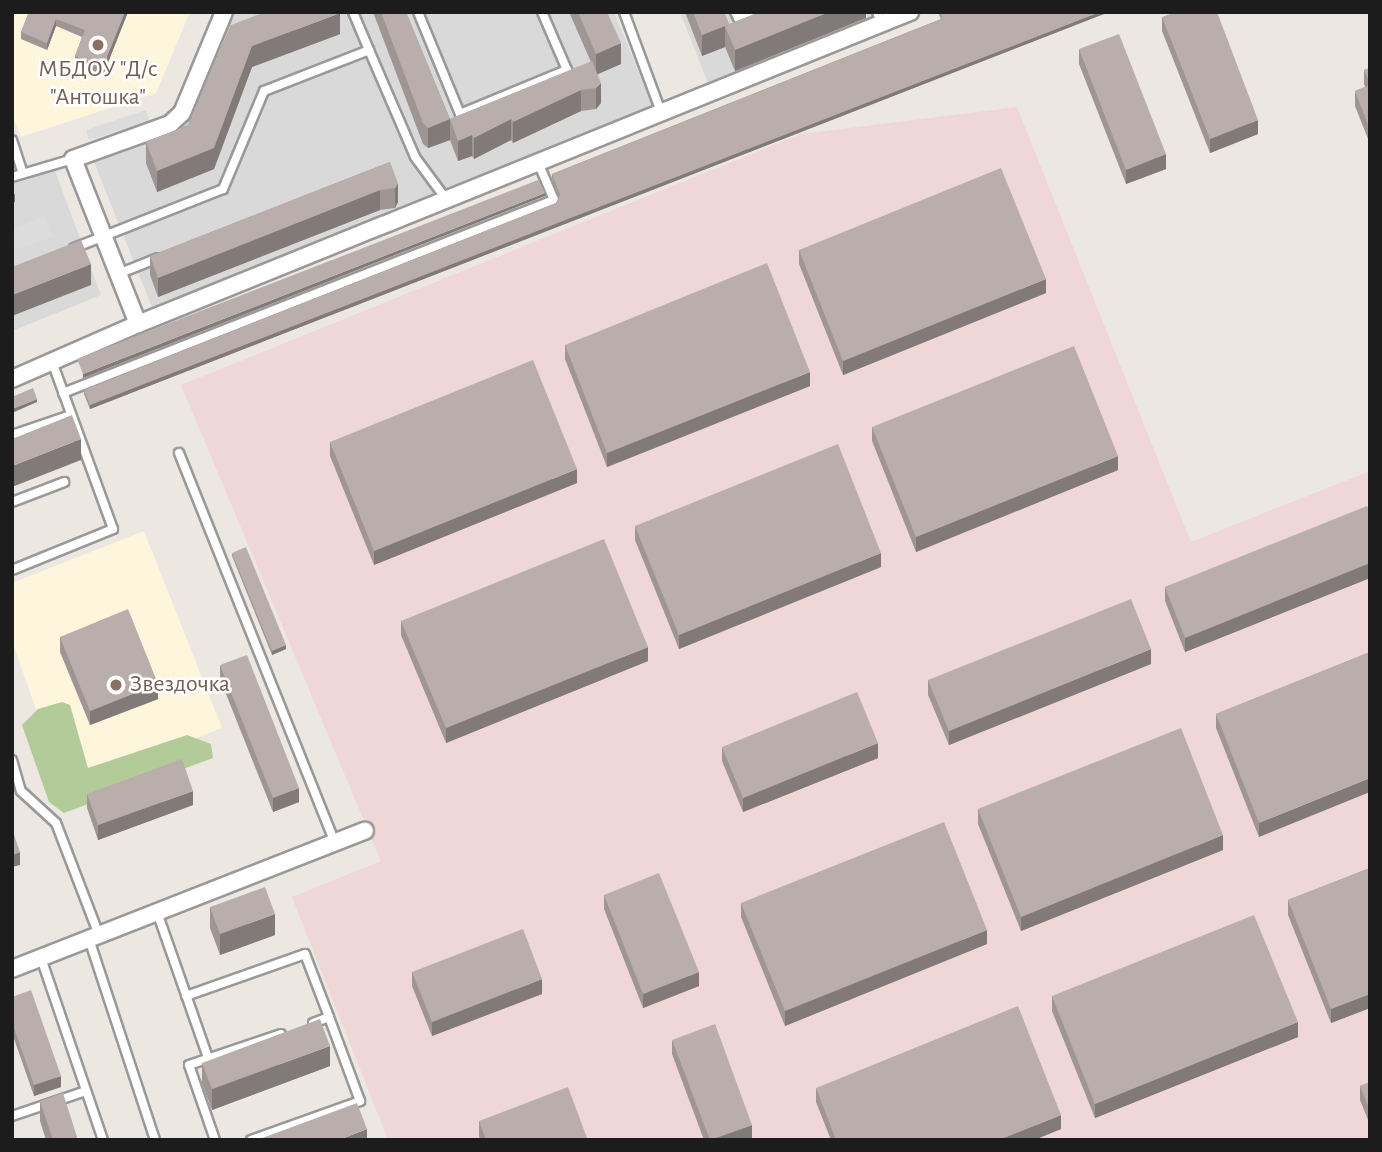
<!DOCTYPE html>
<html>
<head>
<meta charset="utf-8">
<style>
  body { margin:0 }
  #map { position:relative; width:1382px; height:1152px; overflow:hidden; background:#ede7e2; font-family:"Alegreya Sans",sans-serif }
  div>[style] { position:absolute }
  .residential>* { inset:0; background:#dad9d9 }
  .education>* { inset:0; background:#fdf5dc }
  .military>* { inset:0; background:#eed7d6 }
  .forest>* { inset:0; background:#b3ca99 }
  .parking>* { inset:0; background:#dcdcdc }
  .roads { filter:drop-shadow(2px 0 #999) drop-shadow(-2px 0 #999) drop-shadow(0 2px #999) drop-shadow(0 -2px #999) }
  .lane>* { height:8px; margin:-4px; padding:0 4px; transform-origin:4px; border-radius:4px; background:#fff }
  .street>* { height:16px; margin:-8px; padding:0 8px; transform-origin:8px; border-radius:8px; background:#fff }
  .wall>* { inset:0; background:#9f9694 }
  .shaded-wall>* { inset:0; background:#827a78 }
  .building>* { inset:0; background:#b9aeac }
  .dots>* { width:19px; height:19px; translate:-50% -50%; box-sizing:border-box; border:4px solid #fff; border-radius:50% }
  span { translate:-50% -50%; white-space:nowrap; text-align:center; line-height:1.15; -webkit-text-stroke:5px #fff; paint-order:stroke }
  .education-label { font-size:24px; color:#785e54 }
  .left { translate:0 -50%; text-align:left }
  .frame { position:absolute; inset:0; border:14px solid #1c1c1c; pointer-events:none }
</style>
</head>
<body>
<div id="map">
  <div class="residential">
    <i style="clip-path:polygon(230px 12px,614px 12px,654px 109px,153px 310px,94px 162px,180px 131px)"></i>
    <i style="clip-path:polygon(680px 12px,905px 12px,709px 86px)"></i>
    <i style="clip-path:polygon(54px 168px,101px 295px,12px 331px,12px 184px)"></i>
  </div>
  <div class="education">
    <i style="clip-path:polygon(12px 12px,190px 12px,156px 93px,21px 137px,12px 115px)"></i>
    <i style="clip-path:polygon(144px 531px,222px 728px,64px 789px,12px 641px,12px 583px)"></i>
  </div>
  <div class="military">
    <i style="clip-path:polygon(1017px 107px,1191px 542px,1370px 471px,1370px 1140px,388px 1140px,292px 897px,381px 861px,181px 385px,801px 134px)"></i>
  </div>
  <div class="forest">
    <i style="clip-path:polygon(62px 702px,70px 705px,88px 768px,187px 735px,211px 744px,213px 758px,64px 813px,49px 802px,22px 725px,38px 709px)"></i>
  </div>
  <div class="parking">
    <i style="clip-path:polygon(146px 110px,150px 121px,89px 140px,86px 130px)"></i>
    <i style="clip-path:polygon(45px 216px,53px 237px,12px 251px,12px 229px)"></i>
  </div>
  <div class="roads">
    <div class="lane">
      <i style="left:353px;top:12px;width:41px;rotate:67.2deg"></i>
      <i style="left:418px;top:12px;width:110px;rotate:67.6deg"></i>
      <i style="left:460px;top:114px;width:116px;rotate:-22.4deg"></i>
      <i style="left:567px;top:70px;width:63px;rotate:-113.3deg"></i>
      <i style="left:624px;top:12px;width:110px;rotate:69.7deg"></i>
      <i style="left:735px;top:12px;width:7px;rotate:63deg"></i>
      <i style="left:738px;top:18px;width:17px;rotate:-21deg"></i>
      <i style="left:877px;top:12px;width:14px;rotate:69deg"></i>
      <i style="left:12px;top:140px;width:35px;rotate:72deg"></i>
      <i style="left:12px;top:177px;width:64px;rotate:-16.4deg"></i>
      <i style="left:74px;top:248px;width:160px;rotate:-21.6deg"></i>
      <i style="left:223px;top:189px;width:106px;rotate:-67.3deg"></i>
      <i style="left:264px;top:91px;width:113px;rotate:-21.3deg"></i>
      <i style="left:369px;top:50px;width:116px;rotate:66.7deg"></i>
      <i style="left:415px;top:157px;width:52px;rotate:53.6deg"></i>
      <i style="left:118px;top:274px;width:43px;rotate:-21.8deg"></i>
      <i style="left:63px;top:393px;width:528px;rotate:-21.46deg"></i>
      <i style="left:554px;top:200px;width:39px;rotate:-113deg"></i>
      <i style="left:12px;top:435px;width:62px;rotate:-18.7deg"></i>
      <i style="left:179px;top:453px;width:421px;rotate:68.2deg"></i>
      <i style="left:12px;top:502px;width:56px;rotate:-21deg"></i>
      <i style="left:12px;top:570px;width:109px;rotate:-22.1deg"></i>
      <i style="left:113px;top:529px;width:179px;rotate:-110deg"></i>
      <i style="left:12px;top:760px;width:32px;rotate:74deg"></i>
      <i style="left:21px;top:791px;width:47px;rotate:42.4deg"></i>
      <i style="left:56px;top:823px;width:120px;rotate:69deg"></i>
      <i style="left:157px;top:912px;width:155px;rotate:70.7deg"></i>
      <i style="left:89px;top:939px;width:212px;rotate:71.8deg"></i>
      <i style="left:41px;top:958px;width:192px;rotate:71.2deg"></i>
      <i style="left:186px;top:996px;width:126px;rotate:-19.4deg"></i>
      <i style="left:305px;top:954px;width:67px;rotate:69.1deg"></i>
      <i style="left:12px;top:1116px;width:78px;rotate:-18.7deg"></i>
      <i style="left:215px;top:1140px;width:79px;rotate:-109.1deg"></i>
      <i style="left:189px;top:1065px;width:97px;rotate:-18.6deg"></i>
      <i style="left:251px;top:1140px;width:116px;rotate:-19.7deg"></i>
      <i style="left:360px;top:1101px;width:90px;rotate:-110.3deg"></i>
      <i style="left:329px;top:1017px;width:17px;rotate:159deg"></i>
    </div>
    <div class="street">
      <i style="left:138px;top:324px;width:177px;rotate:-111.5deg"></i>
      <i style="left:73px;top:159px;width:103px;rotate:-19.8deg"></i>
      <i style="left:170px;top:124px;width:16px;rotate:-43deg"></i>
      <i style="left:182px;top:113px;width:109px;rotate:-67.4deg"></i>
      <i style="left:12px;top:379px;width:137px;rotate:-23.6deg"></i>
      <i style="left:138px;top:324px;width:833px;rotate:-22.01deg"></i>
      <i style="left:12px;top:969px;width:379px;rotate:-21.4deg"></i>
    </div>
  </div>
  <div class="wall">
    <i style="clip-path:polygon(29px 12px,128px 12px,103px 75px,75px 63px,75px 56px,82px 37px,56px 26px,47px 50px,21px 39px,21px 32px)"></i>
    <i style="clip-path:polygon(373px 12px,406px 12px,450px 119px,591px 62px,569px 12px,607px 12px,621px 64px,597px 74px,601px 103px,596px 109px,581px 111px,513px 143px,511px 140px,474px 159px,472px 156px,458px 161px,450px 140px,428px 148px,423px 144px)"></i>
    <i style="clip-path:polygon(685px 12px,724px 12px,729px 24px,866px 12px,866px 18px,735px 71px,725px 47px,702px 56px)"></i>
    <i style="clip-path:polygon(938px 12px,1109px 12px,90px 409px,84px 394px,84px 390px,556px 203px,559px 196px,552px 178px,552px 174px,941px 19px)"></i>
    <i style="clip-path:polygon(1162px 17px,1258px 134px,1210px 153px,1162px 31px)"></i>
    <i style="clip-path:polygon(231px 25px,340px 34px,252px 67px,214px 169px,157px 192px,146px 163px,146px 142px,188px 125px)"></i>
    <i style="clip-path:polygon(1079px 49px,1166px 169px,1126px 184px,1079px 64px)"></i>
    <i style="clip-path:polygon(1370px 68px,1370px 144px,1355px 106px,1355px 91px,1365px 87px,1364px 84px,1364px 70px)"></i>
    <i style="clip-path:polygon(390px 162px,398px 202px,395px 208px,380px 210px,158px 297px,150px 275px,150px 256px)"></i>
    <i style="clip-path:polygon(799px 250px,1046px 293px,843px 375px,799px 264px)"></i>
    <i style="clip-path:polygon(565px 345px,810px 386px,607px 467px,565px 359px)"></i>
    <i style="clip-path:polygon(872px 427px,1118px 470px,916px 552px,872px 441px)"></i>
    <i style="clip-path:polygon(330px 442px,577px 483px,374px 565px,330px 456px)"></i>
    <i style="clip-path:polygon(1370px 512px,1370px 578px,1185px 652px,1165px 601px,1165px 587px)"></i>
    <i style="clip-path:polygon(635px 526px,881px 567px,679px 649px,635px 540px)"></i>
    <i style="clip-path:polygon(232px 553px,286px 649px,272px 655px,232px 556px)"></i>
    <i style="clip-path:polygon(401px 621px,648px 661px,446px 743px,401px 635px)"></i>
    <i style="clip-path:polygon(60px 637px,158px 699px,90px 725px,60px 652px)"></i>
    <i style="clip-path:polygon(1370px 652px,1259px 837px,1216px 728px,1216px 714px)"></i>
    <i style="clip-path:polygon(1151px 664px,949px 745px,928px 695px,928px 680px)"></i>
    <i style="clip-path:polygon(220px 665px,299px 802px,273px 812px,220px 679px)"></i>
    <i style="clip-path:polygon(722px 747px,878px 758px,743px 812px,722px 761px)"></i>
    <i style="clip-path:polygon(87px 794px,193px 805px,98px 840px,87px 808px)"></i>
    <i style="clip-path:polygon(978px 809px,1223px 850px,1021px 931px,978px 824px)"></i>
    <i style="clip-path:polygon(1370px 868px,1370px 1008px,1331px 1023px,1288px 915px,1288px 900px)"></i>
    <i style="clip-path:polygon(604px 895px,699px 986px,643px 1008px,604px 909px)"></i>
    <i style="clip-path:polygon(741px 903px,987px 944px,785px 1026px,741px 917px)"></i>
    <i style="clip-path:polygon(210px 907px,275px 935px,220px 955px,210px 928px)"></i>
    <i style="clip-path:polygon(412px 972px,542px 994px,432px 1036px,412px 986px)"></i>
    <i style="clip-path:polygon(1052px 996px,1298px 1037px,1095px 1118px,1052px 1011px)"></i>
    <i style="clip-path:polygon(12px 997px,61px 1087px,34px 1096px,12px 1033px)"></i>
    <i style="clip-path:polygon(672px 1040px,752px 1139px,749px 1140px,704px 1140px,672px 1054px)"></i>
    <i style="clip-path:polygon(202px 1063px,330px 1066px,212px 1110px,202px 1083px)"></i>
    <i style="clip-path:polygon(1370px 1082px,1370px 1125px,1360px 1100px,1360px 1086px)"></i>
    <i style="clip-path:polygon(816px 1088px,1061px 1129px,1034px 1140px,831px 1140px,816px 1102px)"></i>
    <i style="clip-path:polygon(40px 1101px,78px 1140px,46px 1140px,40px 1121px)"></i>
    <i style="clip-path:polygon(479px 1121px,587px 1140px,480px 1140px,479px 1136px)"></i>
  </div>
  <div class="shaded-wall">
    <i style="clip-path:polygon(125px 12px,128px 12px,103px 75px,103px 67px)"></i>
    <i style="clip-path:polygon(829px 12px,866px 12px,866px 18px,735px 71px,735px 50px)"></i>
    <i style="clip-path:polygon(1100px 12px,1109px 12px,90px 409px,90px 405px)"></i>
    <i style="clip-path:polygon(340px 13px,340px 34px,252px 67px,214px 169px,157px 192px,157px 171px,252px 46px)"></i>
    <i style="clip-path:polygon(56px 19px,56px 26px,47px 50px,47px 43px)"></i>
    <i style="clip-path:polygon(725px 26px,725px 47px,702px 56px,702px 35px)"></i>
    <i style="clip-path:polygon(621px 43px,621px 64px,596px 75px,596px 54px)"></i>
    <i style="clip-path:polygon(601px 83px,601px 103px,596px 109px,596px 88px)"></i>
    <i style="clip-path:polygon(581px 90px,581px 111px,513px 143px,513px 122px)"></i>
    <i style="clip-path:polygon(450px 119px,450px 140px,428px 148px,428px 128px)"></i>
    <i style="clip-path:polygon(511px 119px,511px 140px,474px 159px,474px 138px)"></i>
    <i style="clip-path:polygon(1258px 120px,1258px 134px,1210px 153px,1210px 139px)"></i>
    <i style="clip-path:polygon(472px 135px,472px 156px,458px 161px,458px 141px)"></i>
    <i style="clip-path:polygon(1166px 154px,1166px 169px,1126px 184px,1126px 170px)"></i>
    <i style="clip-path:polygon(398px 183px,398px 202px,395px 208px,395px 188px)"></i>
    <i style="clip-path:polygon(380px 190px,380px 210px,158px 297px,158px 278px)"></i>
    <i style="clip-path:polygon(545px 193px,545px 196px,83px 378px,83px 374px)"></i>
    <i style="clip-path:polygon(15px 194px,15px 202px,12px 203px,12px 195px)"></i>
    <i style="clip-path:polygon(91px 264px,91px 285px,12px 316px,12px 295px)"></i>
    <i style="clip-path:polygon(1046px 279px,1046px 293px,843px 375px,843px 361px)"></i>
    <i style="clip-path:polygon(810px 372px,810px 386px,607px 467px,607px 453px)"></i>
    <i style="clip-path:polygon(37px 399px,37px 402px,12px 413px,12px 409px)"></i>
    <i style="clip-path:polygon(81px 439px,81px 460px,12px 487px,12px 466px)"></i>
    <i style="clip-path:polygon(1118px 456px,1118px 470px,916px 552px,916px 537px)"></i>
    <i style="clip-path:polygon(577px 469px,577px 483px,374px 565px,374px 551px)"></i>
    <i style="clip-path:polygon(881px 553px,881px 567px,679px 649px,679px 635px)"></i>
    <i style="clip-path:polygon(1370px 563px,1370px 578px,1185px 652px,1185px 638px)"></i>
    <i style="clip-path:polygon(286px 645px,286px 649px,272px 655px,272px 651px)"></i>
    <i style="clip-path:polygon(648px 647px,648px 661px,446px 743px,446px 728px)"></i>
    <i style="clip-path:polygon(1151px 649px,1151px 664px,949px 745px,949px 731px)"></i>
    <i style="clip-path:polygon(158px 684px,158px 699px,90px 725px,90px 711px)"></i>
    <i style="clip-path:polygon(878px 743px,878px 758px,743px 812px,743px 798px)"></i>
    <i style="clip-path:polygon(1370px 778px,1370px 792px,1259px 837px,1259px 823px)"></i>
    <i style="clip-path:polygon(299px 788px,299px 802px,273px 812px,273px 798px)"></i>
    <i style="clip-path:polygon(193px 791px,193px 805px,98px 840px,98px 825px)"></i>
    <i style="clip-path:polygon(1223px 835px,1223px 850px,1021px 931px,1021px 917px)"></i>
    <i style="clip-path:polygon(20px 852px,20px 865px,12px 867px,12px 855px)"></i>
    <i style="clip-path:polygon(275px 914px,275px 935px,220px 955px,220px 934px)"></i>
    <i style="clip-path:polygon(987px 930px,987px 944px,785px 1026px,785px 1011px)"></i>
    <i style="clip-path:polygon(699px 972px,699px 986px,643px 1008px,643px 994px)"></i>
    <i style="clip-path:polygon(542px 979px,542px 994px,432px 1036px,432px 1022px)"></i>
    <i style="clip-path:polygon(1370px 994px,1370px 1008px,1331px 1023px,1331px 1009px)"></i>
    <i style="clip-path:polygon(1298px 1022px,1298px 1037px,1095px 1118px,1095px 1104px)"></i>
    <i style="clip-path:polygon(330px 1046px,330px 1066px,212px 1110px,212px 1089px)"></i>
    <i style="clip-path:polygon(61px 1076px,61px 1087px,34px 1096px,34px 1085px)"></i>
    <i style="clip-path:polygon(1061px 1115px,1061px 1129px,1034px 1140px,999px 1140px)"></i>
    <i style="clip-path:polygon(752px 1125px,752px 1139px,749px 1140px,711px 1140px)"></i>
    <i style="clip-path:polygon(367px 1129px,367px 1140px,339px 1140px)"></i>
  </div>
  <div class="building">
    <i style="clip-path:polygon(29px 12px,125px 12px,103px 67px,75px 56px,85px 30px,56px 19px,47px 43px,21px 32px)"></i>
    <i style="clip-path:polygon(265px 12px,339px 12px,340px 13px,252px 46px,214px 148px,157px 171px,146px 142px,188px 125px,231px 25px)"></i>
    <i style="clip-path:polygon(381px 12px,406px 12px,450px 119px,428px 128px,423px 123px)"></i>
    <i style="clip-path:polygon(578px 12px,607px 12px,621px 43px,596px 54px)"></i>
    <i style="clip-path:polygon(693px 12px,724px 12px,729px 24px,759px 12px,829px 12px,735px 50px,725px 26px,702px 35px)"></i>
    <i style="clip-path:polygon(940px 12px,1100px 12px,90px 405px,84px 390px,556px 203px,560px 195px,552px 174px,942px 19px)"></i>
    <i style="clip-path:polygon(1175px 12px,1217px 12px,1258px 120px,1210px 139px,1162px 17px)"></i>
    <i style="clip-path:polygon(1119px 34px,1166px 154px,1126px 170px,1079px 49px)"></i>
    <i style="clip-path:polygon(592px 61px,601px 83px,596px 88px,581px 90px,513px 122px,511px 119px,474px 138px,472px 135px,458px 141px,450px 119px)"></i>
    <i style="clip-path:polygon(1370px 68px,1370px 84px,1364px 70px)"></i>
    <i style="clip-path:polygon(1370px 85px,1370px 130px,1355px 91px)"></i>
    <i style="clip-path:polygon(390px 162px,398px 183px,395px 188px,380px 190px,158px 278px,150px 256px)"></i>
    <i style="clip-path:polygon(1001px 168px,1046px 279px,843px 361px,799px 250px)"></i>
    <i style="clip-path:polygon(538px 180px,545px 193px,83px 374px,77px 359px)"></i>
    <i style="clip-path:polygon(81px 240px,91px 264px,12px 295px,12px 267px)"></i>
    <i style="clip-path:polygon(767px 263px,810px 372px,607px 453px,565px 345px)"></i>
    <i style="clip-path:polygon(1074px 346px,1118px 456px,916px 537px,872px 427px)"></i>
    <i style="clip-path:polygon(533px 360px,577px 469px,374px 551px,330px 442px)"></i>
    <i style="clip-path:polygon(33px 388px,37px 399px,12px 409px,12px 397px)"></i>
    <i style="clip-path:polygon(72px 415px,81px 439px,12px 466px,12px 439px)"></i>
    <i style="clip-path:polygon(838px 444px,881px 553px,679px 635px,635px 526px)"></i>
    <i style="clip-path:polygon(1367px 506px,1370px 512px,1370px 563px,1185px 638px,1165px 587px)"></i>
    <i style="clip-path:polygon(604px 539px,648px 647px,446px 728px,401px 621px)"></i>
    <i style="clip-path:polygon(246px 547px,286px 645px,272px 651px,232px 553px)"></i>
    <i style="clip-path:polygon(1131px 599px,1151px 649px,949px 731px,928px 680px)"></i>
    <i style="clip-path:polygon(128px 609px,158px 684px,90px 711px,60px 637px)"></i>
    <i style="clip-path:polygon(1370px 652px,1370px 778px,1259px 823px,1216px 714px)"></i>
    <i style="clip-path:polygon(247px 655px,299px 788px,273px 798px,220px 665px)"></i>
    <i style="clip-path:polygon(857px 692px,878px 743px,743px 798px,722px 747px)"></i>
    <i style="clip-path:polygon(1181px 728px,1223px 835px,1021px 917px,978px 809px)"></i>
    <i style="clip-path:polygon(182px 759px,193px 791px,98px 825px,87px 794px)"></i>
    <i style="clip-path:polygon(944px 822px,987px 930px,785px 1011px,741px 903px)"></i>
    <i style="clip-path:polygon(12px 829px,20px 852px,12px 855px)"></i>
    <i style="clip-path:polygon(1370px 868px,1370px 994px,1331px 1009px,1288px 900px)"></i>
    <i style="clip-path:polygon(659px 873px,699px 972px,643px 994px,604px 895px)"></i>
    <i style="clip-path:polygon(265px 887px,275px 914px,220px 934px,210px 907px)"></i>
    <i style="clip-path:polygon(1254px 915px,1298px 1022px,1095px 1104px,1052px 996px)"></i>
    <i style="clip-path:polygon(523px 929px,542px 979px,432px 1022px,412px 972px)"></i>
    <i style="clip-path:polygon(31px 990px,61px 1076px,34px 1085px,12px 1022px,12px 997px)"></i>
    <i style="clip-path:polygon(1018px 1006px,1061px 1115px,999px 1140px,836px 1140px,816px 1088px)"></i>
    <i style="clip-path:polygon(320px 1019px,330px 1046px,212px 1089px,202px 1063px)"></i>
    <i style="clip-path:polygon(715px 1024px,752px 1125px,710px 1140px,672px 1040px)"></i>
    <i style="clip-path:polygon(1370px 1082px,1370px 1111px,1360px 1086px)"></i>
    <i style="clip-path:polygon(568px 1087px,587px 1138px,582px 1140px,486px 1140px,479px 1121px)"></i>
    <i style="clip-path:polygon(63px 1093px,78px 1140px,53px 1140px,40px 1101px)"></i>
    <i style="clip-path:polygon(357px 1103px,367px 1129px,339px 1140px,257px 1140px)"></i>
  </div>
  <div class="dots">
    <i style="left:98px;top:45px;background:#8d6e63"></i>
    <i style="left:116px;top:685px;background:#8d6e63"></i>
  </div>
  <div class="education-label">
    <span style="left:98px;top:84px">МБДОУ "Д/с<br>"Антошка"</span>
    <span class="left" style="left:130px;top:685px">Звездочка</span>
  </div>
  <div class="frame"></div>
</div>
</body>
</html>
